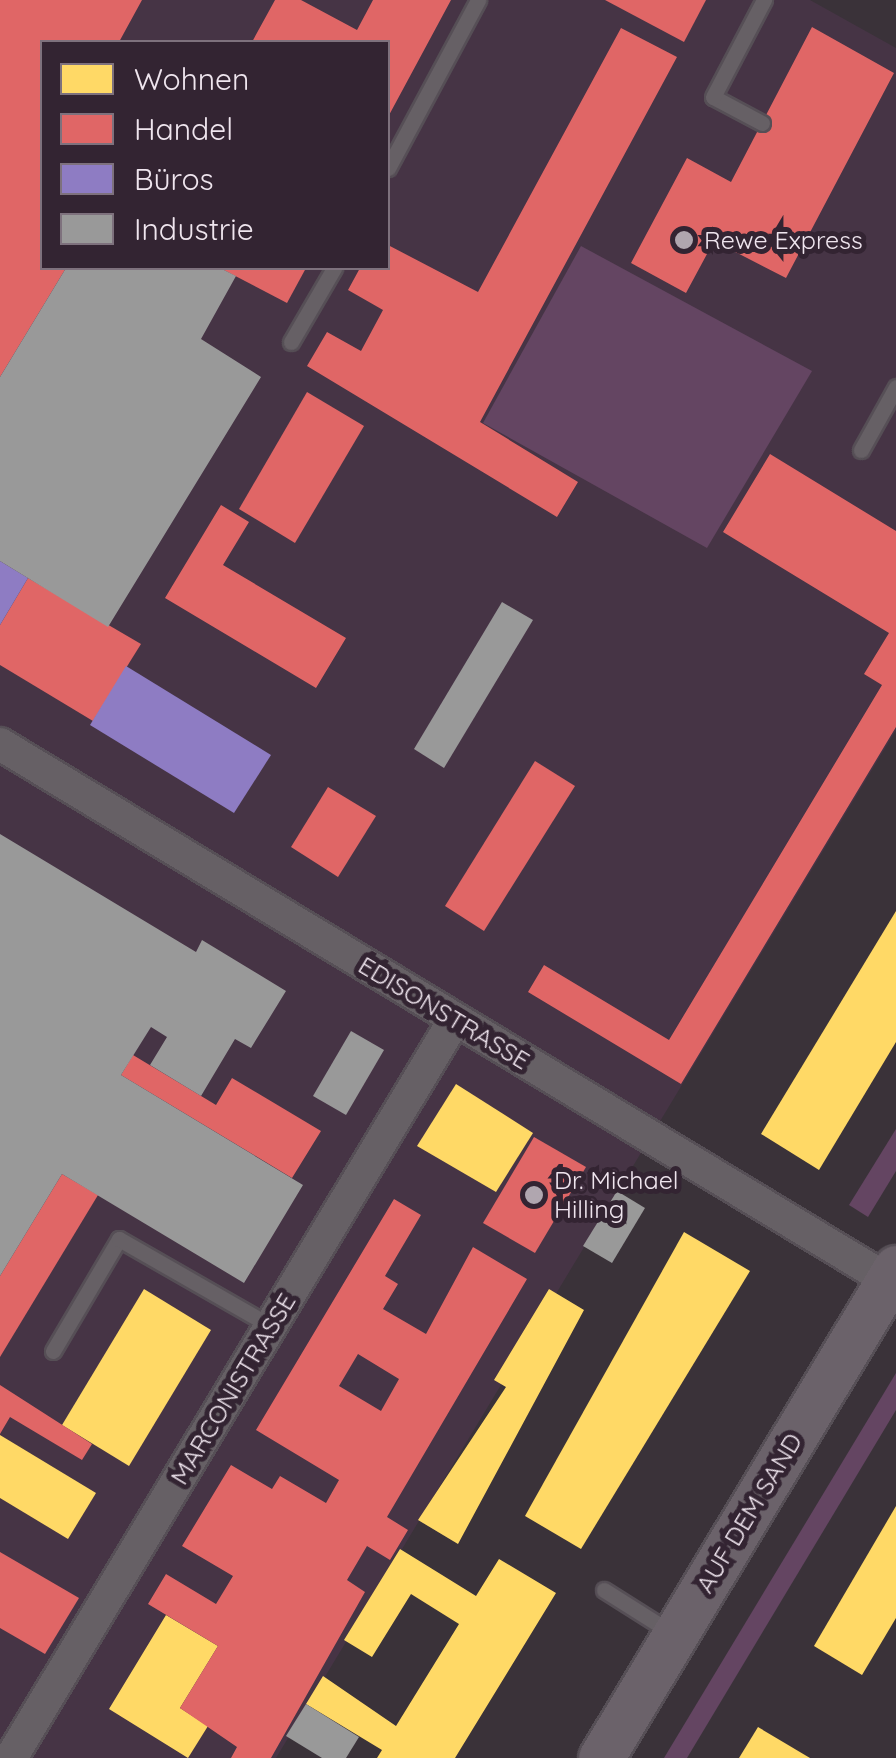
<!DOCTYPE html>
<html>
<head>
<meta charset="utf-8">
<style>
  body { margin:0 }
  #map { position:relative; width:896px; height:1758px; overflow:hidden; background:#3a3239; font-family:Quicksand,sans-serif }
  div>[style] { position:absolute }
  .built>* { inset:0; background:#463445 }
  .green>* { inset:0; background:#644562 }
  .homes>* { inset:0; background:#ffd966 }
  .shops>* { inset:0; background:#e06666 }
  .offices>* { inset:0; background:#8e7cc3 }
  .industry>* { inset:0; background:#999 }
  .roads { filter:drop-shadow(2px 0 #564f56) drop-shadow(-2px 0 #564f56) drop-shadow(0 2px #564f56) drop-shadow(0 -2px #564f56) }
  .lane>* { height:15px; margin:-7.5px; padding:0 7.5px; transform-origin:7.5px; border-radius:7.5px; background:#666065 }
  .street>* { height:32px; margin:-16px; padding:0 16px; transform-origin:16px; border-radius:16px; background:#666065 }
  .secondary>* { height:45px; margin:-22.5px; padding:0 22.5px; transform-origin:22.5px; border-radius:22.5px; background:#6b626a }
  .dots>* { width:28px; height:28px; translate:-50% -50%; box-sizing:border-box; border:5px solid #332432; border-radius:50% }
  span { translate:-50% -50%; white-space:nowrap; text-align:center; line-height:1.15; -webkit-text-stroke:10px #332432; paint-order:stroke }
  .poi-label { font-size:25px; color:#efe5ee }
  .left { translate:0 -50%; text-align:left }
  .street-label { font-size:25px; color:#efe5ee }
  .legend { position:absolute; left:40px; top:40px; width:350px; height:230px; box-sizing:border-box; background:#332432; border:2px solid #7e717d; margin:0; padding:12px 18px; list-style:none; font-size:30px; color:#efe5ee }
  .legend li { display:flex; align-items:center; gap:20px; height:50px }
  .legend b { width:50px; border:2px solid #7e717d }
</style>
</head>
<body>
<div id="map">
  <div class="built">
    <i style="clip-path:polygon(evenodd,0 0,810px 0,896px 48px,896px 730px,276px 1758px,0 1758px,0 0,42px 42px,388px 42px,388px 268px,42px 268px,42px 42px)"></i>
  </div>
  <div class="green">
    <i style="clip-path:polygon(581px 246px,812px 371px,707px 548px,483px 423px)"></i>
    <i style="clip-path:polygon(896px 1129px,896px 1171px,868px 1217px,849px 1205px)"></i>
    <i style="clip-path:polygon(896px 1373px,896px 1410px,687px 1758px,664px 1758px)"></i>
  </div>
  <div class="homes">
    <i style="clip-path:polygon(896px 911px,896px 1042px,819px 1170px,761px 1134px)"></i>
    <i style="clip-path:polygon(456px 1084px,533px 1133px,496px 1192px,417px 1146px)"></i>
    <i style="clip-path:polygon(684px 1232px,750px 1271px,581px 1549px,525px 1516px)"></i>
    <i style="clip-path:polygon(144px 1289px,211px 1330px,129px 1466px,62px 1425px)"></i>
    <i style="clip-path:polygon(549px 1289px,584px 1310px,458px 1544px,418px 1520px,506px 1387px,494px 1380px)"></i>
    <i style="clip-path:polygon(0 1435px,96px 1493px,68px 1539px,0 1498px)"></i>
    <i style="clip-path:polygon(896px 1506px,896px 1618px,862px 1675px,814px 1646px)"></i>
    <i style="clip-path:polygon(400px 1549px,476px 1596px,499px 1559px,556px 1593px,455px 1758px,377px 1758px,382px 1750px,306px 1704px,323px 1676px,396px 1726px,459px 1624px,411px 1594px,372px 1657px,344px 1640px)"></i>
    <i style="clip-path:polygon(166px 1615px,218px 1646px,180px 1708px,208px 1726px,188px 1758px,109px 1709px)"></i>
    <i style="clip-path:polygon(758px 1727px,810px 1758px,739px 1758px)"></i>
  </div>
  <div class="shops">
    <i style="clip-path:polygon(0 0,142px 0,119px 42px,42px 42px,42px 268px,66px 268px,0 377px)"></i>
    <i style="clip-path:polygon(275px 0,301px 0,357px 30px,373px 0,451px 0,388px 117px,388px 42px,252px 42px)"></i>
    <i style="clip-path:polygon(605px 0,706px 0,684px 42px)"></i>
    <i style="clip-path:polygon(812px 27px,894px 73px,786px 278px,714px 241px,686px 293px,631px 263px,687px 158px,731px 182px)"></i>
    <i style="clip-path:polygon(621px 28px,677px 57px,480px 422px,578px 482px,557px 517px,307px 366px,327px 332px,361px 351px,383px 310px,348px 290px,360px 268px,388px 268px,388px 245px,478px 292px)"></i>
    <i style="clip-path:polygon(220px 268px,306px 268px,287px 303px)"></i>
    <i style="clip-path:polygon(307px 392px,364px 426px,295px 543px,239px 509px)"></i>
    <i style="clip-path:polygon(770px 454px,896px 531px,896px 727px,681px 1084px,528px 992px,544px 965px,669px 1040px,882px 685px,864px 674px,889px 633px,723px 532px)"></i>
    <i style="clip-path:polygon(221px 505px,249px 522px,223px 565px,346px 638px,316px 688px,165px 598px)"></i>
    <i style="clip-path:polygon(28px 578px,141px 644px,93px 721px,0 665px,0 625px)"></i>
    <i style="clip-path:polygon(535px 761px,575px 786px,484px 931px,445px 906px)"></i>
    <i style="clip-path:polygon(328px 787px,376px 816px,338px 877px,291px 847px)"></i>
    <i style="clip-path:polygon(133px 1055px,216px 1105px,232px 1078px,321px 1131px,292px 1178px,121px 1075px)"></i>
    <i style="clip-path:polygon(534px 1137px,586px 1167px,535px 1253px,483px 1223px)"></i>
    <i style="clip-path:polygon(62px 1174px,98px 1195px,0 1357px,0 1276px)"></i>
    <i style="clip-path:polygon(evenodd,394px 1199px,421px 1215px,385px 1276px,398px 1284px,383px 1309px,426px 1334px,473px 1247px,527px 1279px,387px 1517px,408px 1530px,390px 1560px,367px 1546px,347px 1580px,365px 1592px,271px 1758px,231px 1758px,237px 1747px,180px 1708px,218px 1646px,148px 1604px,166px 1574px,216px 1604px,233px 1576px,182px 1546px,231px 1465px,272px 1489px,280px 1476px,326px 1503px,339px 1480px,256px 1430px,394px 1199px,358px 1354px,399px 1379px,381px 1411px,339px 1386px,358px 1354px)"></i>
    <i style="clip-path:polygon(0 1385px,92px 1444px,82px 1460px,10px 1417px,0 1434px)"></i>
    <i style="clip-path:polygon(0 1552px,79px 1598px,45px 1654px,0 1628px)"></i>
  </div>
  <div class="offices">
    <i style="clip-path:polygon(0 561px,28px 578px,0 625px)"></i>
    <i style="clip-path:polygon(126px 666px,271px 755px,234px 813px,90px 725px)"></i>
  </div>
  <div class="industry">
    <i style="clip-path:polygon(66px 268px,220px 268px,236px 276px,201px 339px,261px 377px,108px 627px,0 561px,0 377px)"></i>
    <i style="clip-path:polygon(502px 602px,533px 620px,444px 768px,414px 749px)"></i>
    <i style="clip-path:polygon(0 834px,196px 952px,202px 940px,286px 991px,251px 1048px,235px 1039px,201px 1096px,150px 1065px,167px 1037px,151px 1027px,121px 1075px,303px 1185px,244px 1283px,62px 1174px,0 1276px)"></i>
    <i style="clip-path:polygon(351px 1031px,384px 1050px,346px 1115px,313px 1096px)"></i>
    <i style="clip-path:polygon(617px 1191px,645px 1208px,612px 1263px,583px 1246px)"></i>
    <i style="clip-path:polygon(306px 1704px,359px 1737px,346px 1758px,322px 1758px,286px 1736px)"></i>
  </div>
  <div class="roads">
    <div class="lane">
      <i style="left:762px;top:123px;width:55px;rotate:-152deg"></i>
      <i style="left:713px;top:97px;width:110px;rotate:-62.3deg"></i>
      <i style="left:388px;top:168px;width:191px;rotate:-61.8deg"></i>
      <i style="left:291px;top:342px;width:86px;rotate:-59.8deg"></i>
      <i style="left:861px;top:450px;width:72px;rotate:-60.9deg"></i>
      <i style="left:53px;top:1351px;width:130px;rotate:-59.5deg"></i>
      <i style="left:119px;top:1239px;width:175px;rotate:29.8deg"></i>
      <i style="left:604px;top:1590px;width:80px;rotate:32.3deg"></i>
    </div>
    <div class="street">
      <i style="left:0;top:744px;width:1047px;rotate:31.12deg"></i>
      <i style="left:11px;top:1758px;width:862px;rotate:-59deg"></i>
    </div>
    <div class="secondary">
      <i style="left:601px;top:1758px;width:572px;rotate:-58.95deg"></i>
    </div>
  </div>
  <div class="dots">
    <i style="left:684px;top:240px;background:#b0a6af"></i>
    <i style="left:534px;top:1195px;background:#b0a6af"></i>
  </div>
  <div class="poi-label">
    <span class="left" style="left:704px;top:240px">Rewe Express</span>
    <span class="left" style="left:554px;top:1195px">Dr. Michael<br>Hilling</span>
  </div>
  <div class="street-label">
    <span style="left:444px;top:1013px;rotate:31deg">EDISONSTRASSE</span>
    <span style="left:233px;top:1389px;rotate:-59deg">MARCONISTRASSE</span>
    <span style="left:749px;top:1513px;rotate:-59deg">AUF DEM SAND</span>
  </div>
  <ul class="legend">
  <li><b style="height:28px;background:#ffd966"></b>Wohnen</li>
  <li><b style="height:28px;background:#e06666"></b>Handel</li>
  <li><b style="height:28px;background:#8e7cc3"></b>Büros</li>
  <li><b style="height:28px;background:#999"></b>Industrie</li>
  </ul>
</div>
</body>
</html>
